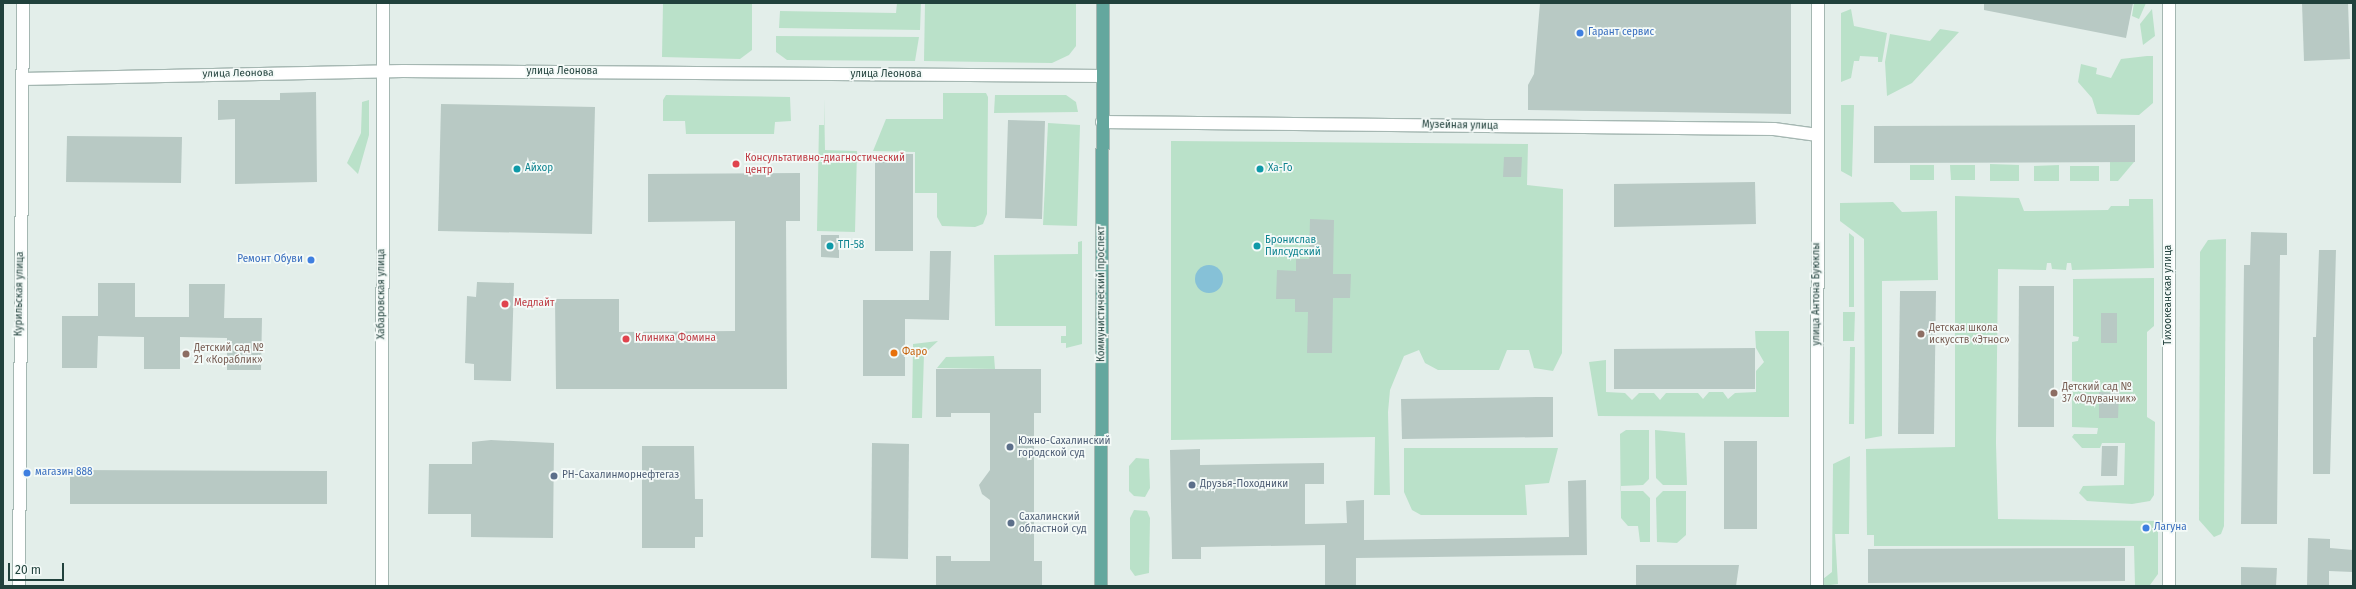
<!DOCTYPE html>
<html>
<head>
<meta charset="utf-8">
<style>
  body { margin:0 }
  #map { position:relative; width:2356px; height:589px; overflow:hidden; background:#e3eeea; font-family:"Fira Sans",sans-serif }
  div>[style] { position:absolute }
  .green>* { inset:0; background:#bae1c9 }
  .water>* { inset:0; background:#86c1d7 }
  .round { border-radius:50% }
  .building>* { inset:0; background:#b8c9c4 }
  .roads { filter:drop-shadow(1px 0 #a5b7b2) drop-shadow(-1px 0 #a5b7b2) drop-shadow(0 1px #a5b7b2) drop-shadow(0 -1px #a5b7b2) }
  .minor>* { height:12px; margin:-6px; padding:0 6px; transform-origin:6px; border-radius:6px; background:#fff }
  .major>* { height:12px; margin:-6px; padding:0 6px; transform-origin:6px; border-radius:6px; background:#64a79e }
  .dots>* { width:11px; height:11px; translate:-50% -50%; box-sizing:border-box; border:2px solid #f4faf8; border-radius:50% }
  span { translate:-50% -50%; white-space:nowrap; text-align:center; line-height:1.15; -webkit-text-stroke:3.5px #f4faf8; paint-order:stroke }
  .shop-label { font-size:10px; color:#366cbe }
  .left { translate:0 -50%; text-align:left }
  .right { translate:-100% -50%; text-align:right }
  .street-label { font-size:10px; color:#21413c }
  .health-label { font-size:10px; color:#be3a42 }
  .culture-label { font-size:10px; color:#0d838f }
  .education-label { font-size:10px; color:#785e54 }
  .food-label { font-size:10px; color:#c56008 }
  .service-label { font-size:10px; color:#4e5e75 }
  .frame { position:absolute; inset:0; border:4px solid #21413c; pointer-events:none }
  .scale { position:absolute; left:8px; top:563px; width:56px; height:18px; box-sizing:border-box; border:2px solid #21413c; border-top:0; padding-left:5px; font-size:12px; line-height:14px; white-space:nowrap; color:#21413c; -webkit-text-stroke:3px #f4faf8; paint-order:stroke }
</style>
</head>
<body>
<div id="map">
  <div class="green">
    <i style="clip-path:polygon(663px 3px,752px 3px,752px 50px,740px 59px,662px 57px)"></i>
    <i style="clip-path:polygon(897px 3px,921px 3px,920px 30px,779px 28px,780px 11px,896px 13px)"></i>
    <i style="clip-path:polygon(925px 3px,1076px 3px,1076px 46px,1069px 55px,1052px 63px,924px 61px)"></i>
    <i style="clip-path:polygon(2134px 3px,2146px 3px,2139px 19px,2132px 16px)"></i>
    <i style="clip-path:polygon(1851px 9px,1854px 26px,1887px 33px,1882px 62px,1878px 62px,1878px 57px,1860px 56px,1859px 61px,1854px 61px,1851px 78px,1841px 82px,1841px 13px)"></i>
    <i style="clip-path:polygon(2152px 9px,2155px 36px,2143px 45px,2140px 24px)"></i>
    <i style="clip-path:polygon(1940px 29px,1959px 32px,1912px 83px,1887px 96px,1885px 62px,1890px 34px,1930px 41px)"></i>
    <i style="clip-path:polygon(776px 36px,919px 37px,915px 61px,787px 60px,776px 52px)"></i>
    <i style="clip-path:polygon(2147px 56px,2153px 56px,2153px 103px,2139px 115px,2097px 114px,2092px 98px,2078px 82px,2081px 64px,2097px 68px,2096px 74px,2111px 78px,2121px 59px)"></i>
    <i style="clip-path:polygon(943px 93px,986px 93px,988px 97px,987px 214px,983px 224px,975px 227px,942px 226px,937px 217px,937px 193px,915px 193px,915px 152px,873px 151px,886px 119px,943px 119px)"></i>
    <i style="clip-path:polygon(666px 95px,790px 97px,791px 121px,775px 122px,774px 134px,686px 134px,685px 121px,663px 121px,663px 100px)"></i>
    <i style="clip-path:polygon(995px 95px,1066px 95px,1076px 102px,1078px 112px,994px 113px)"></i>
    <i style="clip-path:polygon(824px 98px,825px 150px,857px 151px,855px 232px,817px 231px,819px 125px,824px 125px)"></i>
    <i style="clip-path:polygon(369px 100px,369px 135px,358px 174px,347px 163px,361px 133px,362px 102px)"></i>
    <i style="clip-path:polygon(1841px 105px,1854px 105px,1852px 177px,1841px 171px)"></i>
    <i style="clip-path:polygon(1048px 123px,1080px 125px,1077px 226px,1043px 225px)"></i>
    <i style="clip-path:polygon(1171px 141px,1528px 144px,1527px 185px,1563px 189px,1562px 353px,1553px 371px,1534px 368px,1529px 350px,1507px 350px,1499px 370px,1438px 370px,1425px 363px,1419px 350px,1404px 356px,1390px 390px,1388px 412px,1390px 495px,1374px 495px,1375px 437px,1171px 440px)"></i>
    <i style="clip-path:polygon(2110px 162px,2134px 162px,2118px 181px,2110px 181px)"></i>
    <i style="clip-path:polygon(1990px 164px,2019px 165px,2019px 181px,1990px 181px)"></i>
    <i style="clip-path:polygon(1910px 165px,1934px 165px,1934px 180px,1910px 180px)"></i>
    <i style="clip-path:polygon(1950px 165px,1975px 165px,1975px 180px,1951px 180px)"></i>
    <i style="clip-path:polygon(2059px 165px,2059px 181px,2034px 181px,2034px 166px)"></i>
    <i style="clip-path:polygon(2070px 166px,2099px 166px,2099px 181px,2070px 181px)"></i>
    <i style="clip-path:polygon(1955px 196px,2019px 198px,2024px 211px,2108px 210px,2111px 206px,2129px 206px,2129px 199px,2153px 199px,2154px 268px,2072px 270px,2071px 263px,2067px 263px,2066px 270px,2052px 269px,2051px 263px,2047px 263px,2046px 270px,1998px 269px,1996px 443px,1998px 519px,2158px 521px,2158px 574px,2150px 585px,2135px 586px,2134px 546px,1874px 546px,1874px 535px,1867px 535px,1866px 449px,1955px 447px)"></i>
    <i style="clip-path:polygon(1893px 202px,1902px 212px,1937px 211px,1938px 280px,1882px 281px,1882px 436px,1865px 439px,1864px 239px,1840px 221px,1840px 203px)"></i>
    <i style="clip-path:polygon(1849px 233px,1854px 237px,1854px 307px,1849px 307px)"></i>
    <i style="clip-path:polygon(2226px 239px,2224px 526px,2221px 534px,2214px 537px,2199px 520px,2200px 252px,2208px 240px)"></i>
    <i style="clip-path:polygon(1082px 241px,1082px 344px,1066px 348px,1066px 343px,1061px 343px,1061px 336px,1066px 336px,1066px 326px,995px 326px,994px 255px,1078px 254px,1078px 242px)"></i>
    <i style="clip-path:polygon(2154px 278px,2154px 326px,2147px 332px,2147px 417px,2155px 422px,2154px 495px,2150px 501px,2132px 504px,2087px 501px,2079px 493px,2083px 486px,2124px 485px,2125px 443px,2102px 443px,2100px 448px,2082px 448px,2072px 437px,2074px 434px,2097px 434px,2098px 428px,2072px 427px,2072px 387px,2079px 386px,2079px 382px,2072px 381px,2072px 342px,2078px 341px,2079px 337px,2073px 336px,2073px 279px)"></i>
    <i style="clip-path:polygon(1843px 312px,1855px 312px,1854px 341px,1843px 341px)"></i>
    <i style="clip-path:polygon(1755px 331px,1789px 331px,1789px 417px,1598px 416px,1589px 362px,1606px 360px,1606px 392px,1625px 393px,1632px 400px,1639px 393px,1654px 393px,1660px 400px,1666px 393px,1698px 393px,1703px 399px,1709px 392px,1723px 392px,1728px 399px,1735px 393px,1756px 392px,1756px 371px,1764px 362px,1756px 348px)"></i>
    <i style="clip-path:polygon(938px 341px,924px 354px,922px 418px,912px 418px,913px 344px)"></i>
    <i style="clip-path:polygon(1850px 347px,1855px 347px,1854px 424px,1849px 424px)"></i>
    <i style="clip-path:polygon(994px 356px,995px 369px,937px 368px,946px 357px)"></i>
    <i style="clip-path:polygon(1626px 430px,1649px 430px,1649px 479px,1643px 485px,1621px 486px,1621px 491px,1643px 491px,1650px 498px,1650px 542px,1640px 542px,1638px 526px,1628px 526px,1621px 518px,1620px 434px)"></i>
    <i style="clip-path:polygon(1655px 430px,1685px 433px,1687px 485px,1663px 485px,1656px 478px)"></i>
    <i style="clip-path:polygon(1558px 448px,1549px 483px,1525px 485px,1527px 515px,1421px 515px,1412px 510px,1404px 492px,1404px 448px)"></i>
    <i style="clip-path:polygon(1850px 456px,1849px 534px,1835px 534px,1838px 584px,1823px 586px,1823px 579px,1832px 572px,1833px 464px)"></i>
    <i style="clip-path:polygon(1136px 458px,1149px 459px,1150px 488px,1145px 497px,1134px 496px,1129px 491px,1129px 466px)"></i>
    <i style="clip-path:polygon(1663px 491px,1686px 491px,1686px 535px,1677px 543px,1657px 542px,1656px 498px)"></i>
    <i style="clip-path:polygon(1134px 510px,1147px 511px,1150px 518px,1149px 573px,1135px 576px,1130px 569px,1130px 518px)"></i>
  </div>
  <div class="water">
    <i class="round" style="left:1195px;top:265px;width:28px;height:28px"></i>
  </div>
  <div class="building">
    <i style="clip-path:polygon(1540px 3px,1791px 3px,1791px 114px,1528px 110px,1528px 85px,1534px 74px)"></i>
    <i style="clip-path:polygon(1984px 3px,2133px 3px,2126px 38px,1984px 10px)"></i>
    <i style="clip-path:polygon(2302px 3px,2348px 3px,2350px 59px,2304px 61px)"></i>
    <i style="clip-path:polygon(316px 92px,317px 182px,235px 184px,235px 119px,218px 120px,218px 100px,280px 100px,280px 93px)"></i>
    <i style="clip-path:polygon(441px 104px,595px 107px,592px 234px,438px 231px)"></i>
    <i style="clip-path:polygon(1008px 120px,1045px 121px,1042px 219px,1005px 218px)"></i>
    <i style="clip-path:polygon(2135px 125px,2135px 162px,1874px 163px,1874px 126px)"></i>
    <i style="clip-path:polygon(67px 136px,182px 137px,181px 183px,66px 182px)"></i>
    <i style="clip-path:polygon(875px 154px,913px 154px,913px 251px,875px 251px)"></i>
    <i style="clip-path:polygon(1504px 157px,1522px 157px,1521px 177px,1503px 177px)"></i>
    <i style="clip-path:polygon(800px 173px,800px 221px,786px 221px,787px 389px,556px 389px,555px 299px,619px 299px,619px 332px,735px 331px,735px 221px,648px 222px,648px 174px)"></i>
    <i style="clip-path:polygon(1755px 182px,1756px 224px,1614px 227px,1614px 184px)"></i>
    <i style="clip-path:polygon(1310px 219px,1334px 220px,1333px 274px,1351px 274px,1350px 298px,1333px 298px,1332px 353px,1307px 353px,1308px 312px,1295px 312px,1295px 299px,1276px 299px,1277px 270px,1296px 271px,1296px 259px,1309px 259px)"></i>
    <i style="clip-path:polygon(2251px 232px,2287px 233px,2287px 255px,2280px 255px,2277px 524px,2241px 524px,2244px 265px,2250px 265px)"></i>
    <i style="clip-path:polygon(821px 235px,839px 235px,839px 258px,821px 257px)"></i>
    <i style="clip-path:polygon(2319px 250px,2336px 250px,2330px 474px,2313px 474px,2313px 337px,2316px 337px)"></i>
    <i style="clip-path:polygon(930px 251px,951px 251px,949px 320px,905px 319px,905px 376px,863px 376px,863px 300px,929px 300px)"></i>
    <i style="clip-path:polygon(477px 282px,514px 283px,511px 381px,474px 380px,474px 364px,465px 363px,467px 296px,476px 297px)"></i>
    <i style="clip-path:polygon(98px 283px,135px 283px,135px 317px,189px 317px,189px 284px,225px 284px,224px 318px,262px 318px,261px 370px,227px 370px,227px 338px,180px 337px,180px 369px,144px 369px,144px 337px,98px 336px,97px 368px,62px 368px,62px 316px,98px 316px)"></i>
    <i style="clip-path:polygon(2019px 286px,2054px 286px,2054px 427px,2018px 427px)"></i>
    <i style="clip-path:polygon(1900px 291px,1936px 291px,1934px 434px,1898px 434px)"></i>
    <i style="clip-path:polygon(2101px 313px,2117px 313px,2117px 343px,2101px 343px)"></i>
    <i style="clip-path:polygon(1755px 348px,1755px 389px,1614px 389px,1614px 349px)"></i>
    <i style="clip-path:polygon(936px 369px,1041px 369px,1041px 413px,1034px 413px,1034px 561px,1042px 561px,1042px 586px,936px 586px,936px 556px,951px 556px,951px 561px,990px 561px,990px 500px,982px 494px,979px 485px,990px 470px,990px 413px,951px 413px,951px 417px,936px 417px)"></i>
    <i style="clip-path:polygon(2099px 392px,2119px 393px,2118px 418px,2099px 418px)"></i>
    <i style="clip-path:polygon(1537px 397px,1553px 397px,1553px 437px,1402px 439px,1401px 399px)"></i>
    <i style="clip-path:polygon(491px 440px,554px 443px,553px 538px,471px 537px,471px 514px,428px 514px,429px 464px,472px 464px,472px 442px)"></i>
    <i style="clip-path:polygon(1724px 441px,1757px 441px,1757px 529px,1724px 529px)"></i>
    <i style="clip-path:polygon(872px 443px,909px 444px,908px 559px,871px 558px)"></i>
    <i style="clip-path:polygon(642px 446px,694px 446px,695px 499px,703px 499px,703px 537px,695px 537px,695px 548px,642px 548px)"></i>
    <i style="clip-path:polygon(2102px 446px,2118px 446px,2117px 476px,2101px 476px)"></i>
    <i style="clip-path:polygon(1200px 449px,1200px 465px,1324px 463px,1324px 484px,1305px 484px,1305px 524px,1347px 523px,1346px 501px,1364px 500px,1364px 540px,1569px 537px,1568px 481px,1586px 480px,1587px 555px,1356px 558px,1356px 586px,1325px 586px,1325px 545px,1201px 547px,1201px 559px,1172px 559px,1170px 450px)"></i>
    <i style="clip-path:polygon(70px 470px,327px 471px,327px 504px,70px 504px)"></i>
    <i style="clip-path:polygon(2308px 538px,2330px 539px,2330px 548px,2353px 550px,2353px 572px,2329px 571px,2329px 586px,2307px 586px)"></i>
    <i style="clip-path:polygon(2125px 548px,2125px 581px,1868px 583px,1868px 549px)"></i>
    <i style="clip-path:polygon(1636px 565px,1739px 565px,1736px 586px,1636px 586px)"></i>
    <i style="clip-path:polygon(2241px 567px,2277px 568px,2276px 586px,2241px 586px)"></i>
  </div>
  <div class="roads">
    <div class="minor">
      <i style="left:22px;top:79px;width:381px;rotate:-1.2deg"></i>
      <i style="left:403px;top:71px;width:700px;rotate:0.41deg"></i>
      <i style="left:1102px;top:122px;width:672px;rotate:0.6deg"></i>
      <i style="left:1774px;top:129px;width:44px;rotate:7.8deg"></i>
      <i style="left:19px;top:586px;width:583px;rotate:-89.61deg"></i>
      <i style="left:382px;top:586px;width:583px;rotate:-89.9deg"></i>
      <i style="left:1817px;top:586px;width:583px;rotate:-89.9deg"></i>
      <i style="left:2169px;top:586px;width:583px;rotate:-90deg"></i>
    </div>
    <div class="major">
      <i style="left:1101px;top:586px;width:583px;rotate:-89.8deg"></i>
    </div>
  </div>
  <div class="dots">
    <i style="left:1580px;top:33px;background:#3f7fe0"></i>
    <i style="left:736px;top:164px;background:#e0444e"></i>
    <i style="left:517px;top:169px;background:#0f9aa8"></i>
    <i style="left:1260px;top:169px;background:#0f9aa8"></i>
    <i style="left:830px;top:246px;background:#0f9aa8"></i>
    <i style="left:1257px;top:246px;background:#0f9aa8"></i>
    <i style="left:311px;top:260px;background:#3f7fe0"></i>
    <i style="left:505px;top:304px;background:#e0444e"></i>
    <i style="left:1921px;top:334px;background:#8d6e63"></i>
    <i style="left:626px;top:339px;background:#e0444e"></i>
    <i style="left:894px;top:353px;background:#e8710a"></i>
    <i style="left:186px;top:354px;background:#8d6e63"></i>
    <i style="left:2054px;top:393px;background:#8d6e63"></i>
    <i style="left:1010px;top:447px;background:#5c6f8a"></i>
    <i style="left:27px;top:473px;background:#3f7fe0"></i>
    <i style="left:554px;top:476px;background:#5c6f8a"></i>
    <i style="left:1192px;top:485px;background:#5c6f8a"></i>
    <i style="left:1011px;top:523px;background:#5c6f8a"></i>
    <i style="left:2146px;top:528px;background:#3f7fe0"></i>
  </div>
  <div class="shop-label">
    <span class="left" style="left:1588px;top:33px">Гарант сервис</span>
    <span class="right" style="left:303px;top:260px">Ремонт Обуви</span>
    <span class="left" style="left:35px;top:473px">магазин 888</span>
    <span class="left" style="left:2154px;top:528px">Лагуна</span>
  </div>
  <div class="street-label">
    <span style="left:562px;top:72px">улица Леонова</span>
    <span style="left:238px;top:74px;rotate:-1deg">улица Леонова</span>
    <span style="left:886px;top:75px">улица Леонова</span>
    <span style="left:1460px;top:126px;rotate:1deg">Музейная улица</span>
    <span style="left:20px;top:294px;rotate:-89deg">Курильская улица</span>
    <span style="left:382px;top:294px;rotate:-90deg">Хабаровская улица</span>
    <span style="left:1102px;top:294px;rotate:-90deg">Коммунистический проспект</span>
    <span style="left:1817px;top:294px;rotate:-90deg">улица Антона Буюклы</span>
    <span style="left:2169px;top:295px;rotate:-90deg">Тихоокеанская улица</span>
  </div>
  <div class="health-label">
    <span class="left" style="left:745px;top:164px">Консультативно-диагностический<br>центр</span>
    <span class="left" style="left:514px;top:304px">Медлайт</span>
    <span class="left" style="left:635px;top:339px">Клиника Фомина</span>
  </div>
  <div class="culture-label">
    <span class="left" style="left:525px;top:169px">Айхор</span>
    <span class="left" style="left:1268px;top:169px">Ха-Го</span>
    <span class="left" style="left:1265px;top:246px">Бронислав<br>Пилсудский</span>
    <span class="left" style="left:838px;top:246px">ТП-58</span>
  </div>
  <div class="education-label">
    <span class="left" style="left:1929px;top:334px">Детская школа<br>искусств «Этнос»</span>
    <span class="left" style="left:194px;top:354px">Детский сад №<br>21 «Кораблик»</span>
    <span class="left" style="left:2062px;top:393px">Детский сад №<br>37 «Одуванчик»</span>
  </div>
  <div class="food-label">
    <span class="left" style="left:902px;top:353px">Фаро</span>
  </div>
  <div class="service-label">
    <span class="left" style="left:1018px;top:447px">Южно-Сахалинский<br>городской суд</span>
    <span class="left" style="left:562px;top:476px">РН-Сахалинморнефтегаз</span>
    <span class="left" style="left:1200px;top:485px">Друзья-Походники</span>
    <span class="left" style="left:1019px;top:523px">Сахалинский<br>областной суд</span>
  </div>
  <div class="frame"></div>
  <div class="scale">20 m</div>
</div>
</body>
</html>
